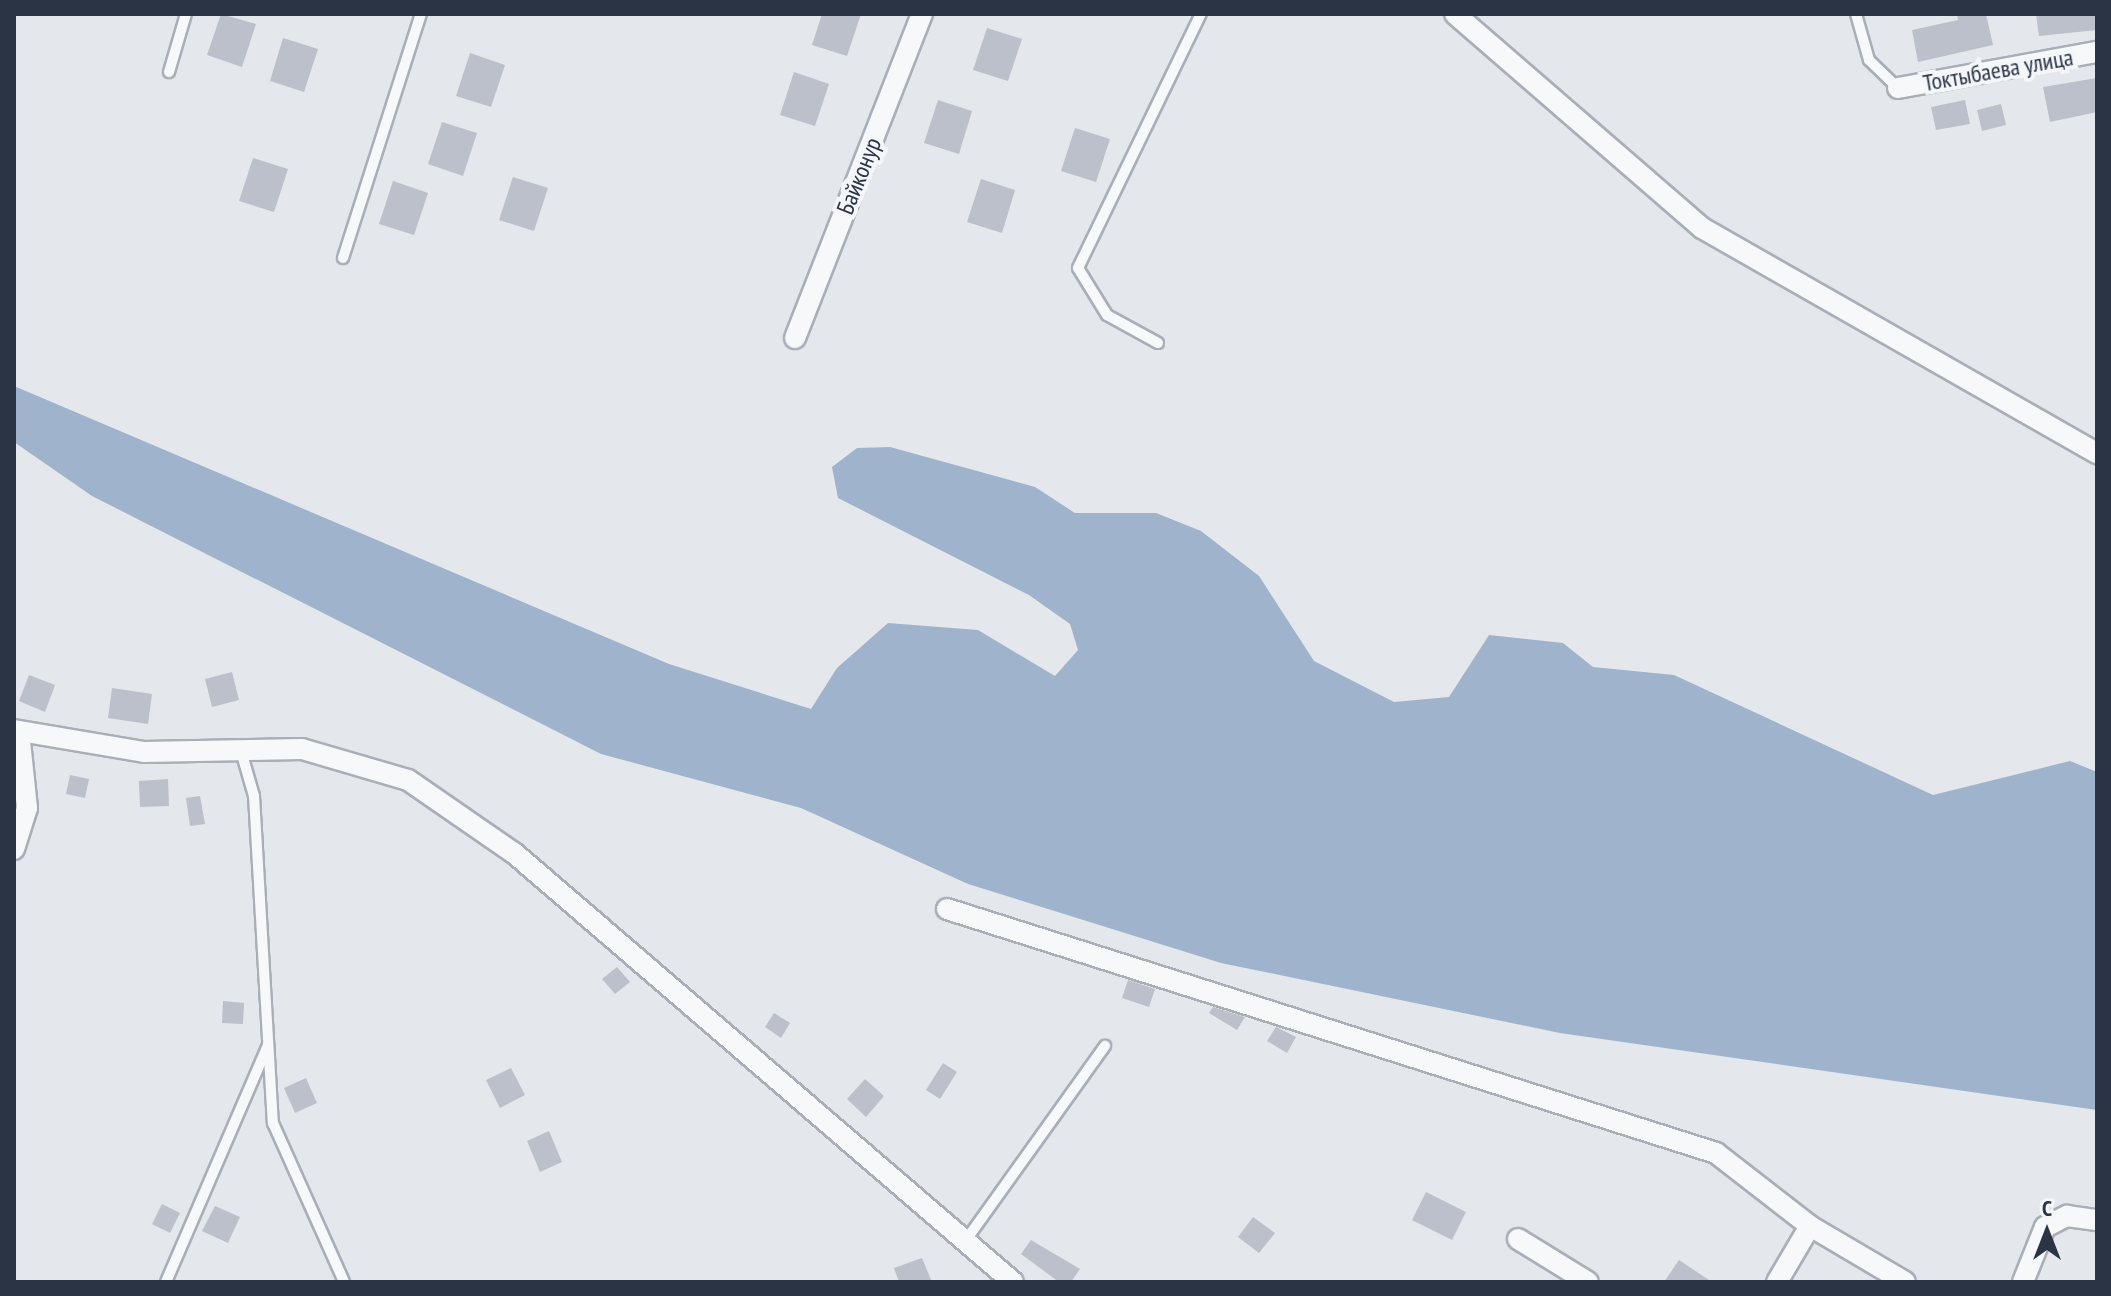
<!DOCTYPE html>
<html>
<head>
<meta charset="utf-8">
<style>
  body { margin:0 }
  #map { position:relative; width:2111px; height:1296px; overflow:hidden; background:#e4e7ec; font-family:"PT Sans Narrow",sans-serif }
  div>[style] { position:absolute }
  .water>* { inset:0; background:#9fb4cc }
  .building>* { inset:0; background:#bbc0ca }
  .roads { filter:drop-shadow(2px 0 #a9aeb7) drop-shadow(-2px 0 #a9aeb7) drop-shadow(0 2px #a9aeb7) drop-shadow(0 -2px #a9aeb7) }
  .lane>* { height:10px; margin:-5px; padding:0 5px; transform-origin:5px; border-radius:5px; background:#f7f8fa }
  .street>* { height:20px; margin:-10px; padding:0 10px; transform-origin:10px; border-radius:10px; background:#f7f8fa }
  span { translate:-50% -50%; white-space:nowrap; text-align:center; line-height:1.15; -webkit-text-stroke:8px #f4f6f9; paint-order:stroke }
  .street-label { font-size:24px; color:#2b3445 }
  .frame { position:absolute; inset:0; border:16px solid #2b3445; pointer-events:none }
  .north { position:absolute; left:2007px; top:1192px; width:80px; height:80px; -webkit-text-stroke:6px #f4f6f9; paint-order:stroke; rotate:0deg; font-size:22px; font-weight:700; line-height:32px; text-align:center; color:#2b3445 }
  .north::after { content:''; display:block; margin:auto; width:28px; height:36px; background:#2b3445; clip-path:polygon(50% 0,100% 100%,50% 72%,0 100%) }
</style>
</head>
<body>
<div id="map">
  <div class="water">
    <i style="clip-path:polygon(14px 386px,669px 664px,811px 709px,837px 668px,888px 623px,978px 630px,1055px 676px,1078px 650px,1070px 624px,1029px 595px,838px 498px,832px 467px,857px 448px,890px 447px,1035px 487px,1075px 513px,1156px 513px,1201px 531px,1259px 576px,1314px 661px,1394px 702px,1449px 697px,1489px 635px,1563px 643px,1593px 667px,1674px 675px,1933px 795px,2070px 761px,2097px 772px,2097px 1110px,1560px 1033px,1221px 963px,968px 884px,801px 808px,601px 754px,92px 496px,14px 442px)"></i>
  </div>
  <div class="building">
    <i style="clip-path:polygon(221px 14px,256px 24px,242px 67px,207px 55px)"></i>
    <i style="clip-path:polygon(822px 14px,861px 14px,847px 56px,812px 45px)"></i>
    <i style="clip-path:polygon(1957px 14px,1986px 14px,1993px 45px,1918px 62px,1912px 30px,1958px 20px)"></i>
    <i style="clip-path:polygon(2036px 14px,2097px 14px,2097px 30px,2039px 36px)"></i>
    <i style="clip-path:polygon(987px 28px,1022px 39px,1008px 81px,973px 70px)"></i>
    <i style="clip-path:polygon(283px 38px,318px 49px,304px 92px,270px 81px)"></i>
    <i style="clip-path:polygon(470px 53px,505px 65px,491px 107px,456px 96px)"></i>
    <i style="clip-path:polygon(794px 72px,829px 84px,815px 126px,780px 115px)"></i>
    <i style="clip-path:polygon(2097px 78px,2097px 112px,2050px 122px,2043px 87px)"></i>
    <i style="clip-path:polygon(938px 100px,972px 111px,959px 154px,924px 143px)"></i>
    <i style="clip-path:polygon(1965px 100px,1970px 124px,1936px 130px,1931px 107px)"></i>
    <i style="clip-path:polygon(2001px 104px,2006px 125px,1982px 131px,1977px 110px)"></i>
    <i style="clip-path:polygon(442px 122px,477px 133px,463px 176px,428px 164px)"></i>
    <i style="clip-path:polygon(1075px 128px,1110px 139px,1096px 182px,1061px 171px)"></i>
    <i style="clip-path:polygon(253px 158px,288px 169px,274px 212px,239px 201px)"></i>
    <i style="clip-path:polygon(513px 177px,548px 188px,534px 231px,499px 220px)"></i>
    <i style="clip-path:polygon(981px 179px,1015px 190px,1002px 233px,967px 222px)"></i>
    <i style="clip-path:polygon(393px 181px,428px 193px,414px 235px,379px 224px)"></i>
    <i style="clip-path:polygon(232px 672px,239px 700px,212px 707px,205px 679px)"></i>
    <i style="clip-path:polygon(29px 675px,55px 685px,45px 712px,19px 701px)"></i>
    <i style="clip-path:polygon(112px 688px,152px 694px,148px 724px,108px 718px)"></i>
    <i style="clip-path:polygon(70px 775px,89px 779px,85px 798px,66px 794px)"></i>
    <i style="clip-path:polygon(168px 779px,169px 806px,140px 807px,139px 781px)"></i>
    <i style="clip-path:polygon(200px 796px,205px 824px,190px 826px,186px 798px)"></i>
    <i style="clip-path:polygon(617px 967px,630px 982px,615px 994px,602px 979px)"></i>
    <i style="clip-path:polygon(1128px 980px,1155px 989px,1149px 1007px,1122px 998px)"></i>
    <i style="clip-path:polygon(223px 1001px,244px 1003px,243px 1024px,222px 1023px)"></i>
    <i style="clip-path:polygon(1213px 1007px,1245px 1017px,1237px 1030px,1209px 1013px)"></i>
    <i style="clip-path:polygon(774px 1013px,790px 1023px,781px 1038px,765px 1027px)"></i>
    <i style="clip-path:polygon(1276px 1027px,1296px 1037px,1287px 1053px,1267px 1041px)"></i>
    <i style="clip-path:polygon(943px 1063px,957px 1072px,940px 1099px,926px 1090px)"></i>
    <i style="clip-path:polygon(511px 1068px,525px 1095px,500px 1108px,486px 1080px)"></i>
    <i style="clip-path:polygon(306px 1078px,317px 1103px,295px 1113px,284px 1088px)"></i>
    <i style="clip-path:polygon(865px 1079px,884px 1096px,866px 1117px,847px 1099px)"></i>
    <i style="clip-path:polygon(549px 1131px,562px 1162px,540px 1172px,527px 1141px)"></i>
    <i style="clip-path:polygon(1426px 1192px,1466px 1212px,1452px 1240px,1412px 1220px)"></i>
    <i style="clip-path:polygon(162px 1204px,180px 1213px,170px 1233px,152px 1224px)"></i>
    <i style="clip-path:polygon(215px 1206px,240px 1217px,228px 1243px,202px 1231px)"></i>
    <i style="clip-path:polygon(1253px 1217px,1275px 1233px,1259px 1253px,1238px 1237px)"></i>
    <i style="clip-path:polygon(1031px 1240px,1080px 1269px,1071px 1282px,1059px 1282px,1021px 1254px)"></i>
    <i style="clip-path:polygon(922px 1258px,932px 1282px,899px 1282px,894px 1268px)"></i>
    <i style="clip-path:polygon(1679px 1260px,1712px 1282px,1664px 1282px)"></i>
  </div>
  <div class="roads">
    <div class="lane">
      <i style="left:1856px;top:14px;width:48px;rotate:74.2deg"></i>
      <i style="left:1869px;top:60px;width:40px;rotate:44deg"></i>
      <i style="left:169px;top:72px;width:60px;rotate:-73.7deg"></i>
      <i style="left:343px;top:258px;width:256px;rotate:-72.3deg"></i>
      <i style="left:1158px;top:343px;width:58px;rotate:-151.2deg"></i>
      <i style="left:1107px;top:315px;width:55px;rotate:-121.7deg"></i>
      <i style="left:1078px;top:268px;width:282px;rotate:-64.2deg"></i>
      <i style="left:241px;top:751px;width:47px;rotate:73.9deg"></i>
      <i style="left:254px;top:796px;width:328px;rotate:86.7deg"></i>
      <i style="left:273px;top:1123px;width:174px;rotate:65.9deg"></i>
      <i style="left:966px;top:1240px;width:239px;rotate:-54.4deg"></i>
      <i style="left:166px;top:1282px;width:258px;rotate:-66.7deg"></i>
    </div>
    <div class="street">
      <i style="left:1455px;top:14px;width:327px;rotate:40.9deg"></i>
      <i style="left:1702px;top:228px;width:455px;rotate:29.7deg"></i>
      <i style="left:1898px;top:88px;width:202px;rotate:-10.3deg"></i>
      <i style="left:795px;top:338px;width:348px;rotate:-68.6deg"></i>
      <i style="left:14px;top:730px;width:132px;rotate:9.6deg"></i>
      <i style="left:144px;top:752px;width:158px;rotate:-1.1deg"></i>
      <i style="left:302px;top:749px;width:110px;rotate:16.3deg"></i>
      <i style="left:408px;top:780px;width:129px;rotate:34.6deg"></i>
      <i style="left:514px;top:853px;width:658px;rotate:40.69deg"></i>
      <i style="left:14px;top:849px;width:43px;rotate:-72.4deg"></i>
      <i style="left:27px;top:808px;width:76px;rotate:-96deg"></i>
      <i style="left:947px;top:909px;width:807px;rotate:17.6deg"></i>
      <i style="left:1716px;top:1153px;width:119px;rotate:37.8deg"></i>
      <i style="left:1810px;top:1226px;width:110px;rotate:30.5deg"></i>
      <i style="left:1518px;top:1239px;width:82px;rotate:31.6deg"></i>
      <i style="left:1777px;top:1282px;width:65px;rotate:-59.5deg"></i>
      <i style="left:2023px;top:1282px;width:59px;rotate:-68.2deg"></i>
      <i style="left:2045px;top:1227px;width:25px;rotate:-27deg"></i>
      <i style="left:2067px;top:1216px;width:30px;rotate:8deg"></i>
    </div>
  </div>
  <div class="street-label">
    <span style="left:1998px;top:70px;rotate:-10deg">Токтыбаева улица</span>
    <span style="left:859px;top:176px;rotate:-68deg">Байконур</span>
  </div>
  <div class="frame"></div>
  <div class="north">С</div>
</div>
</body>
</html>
